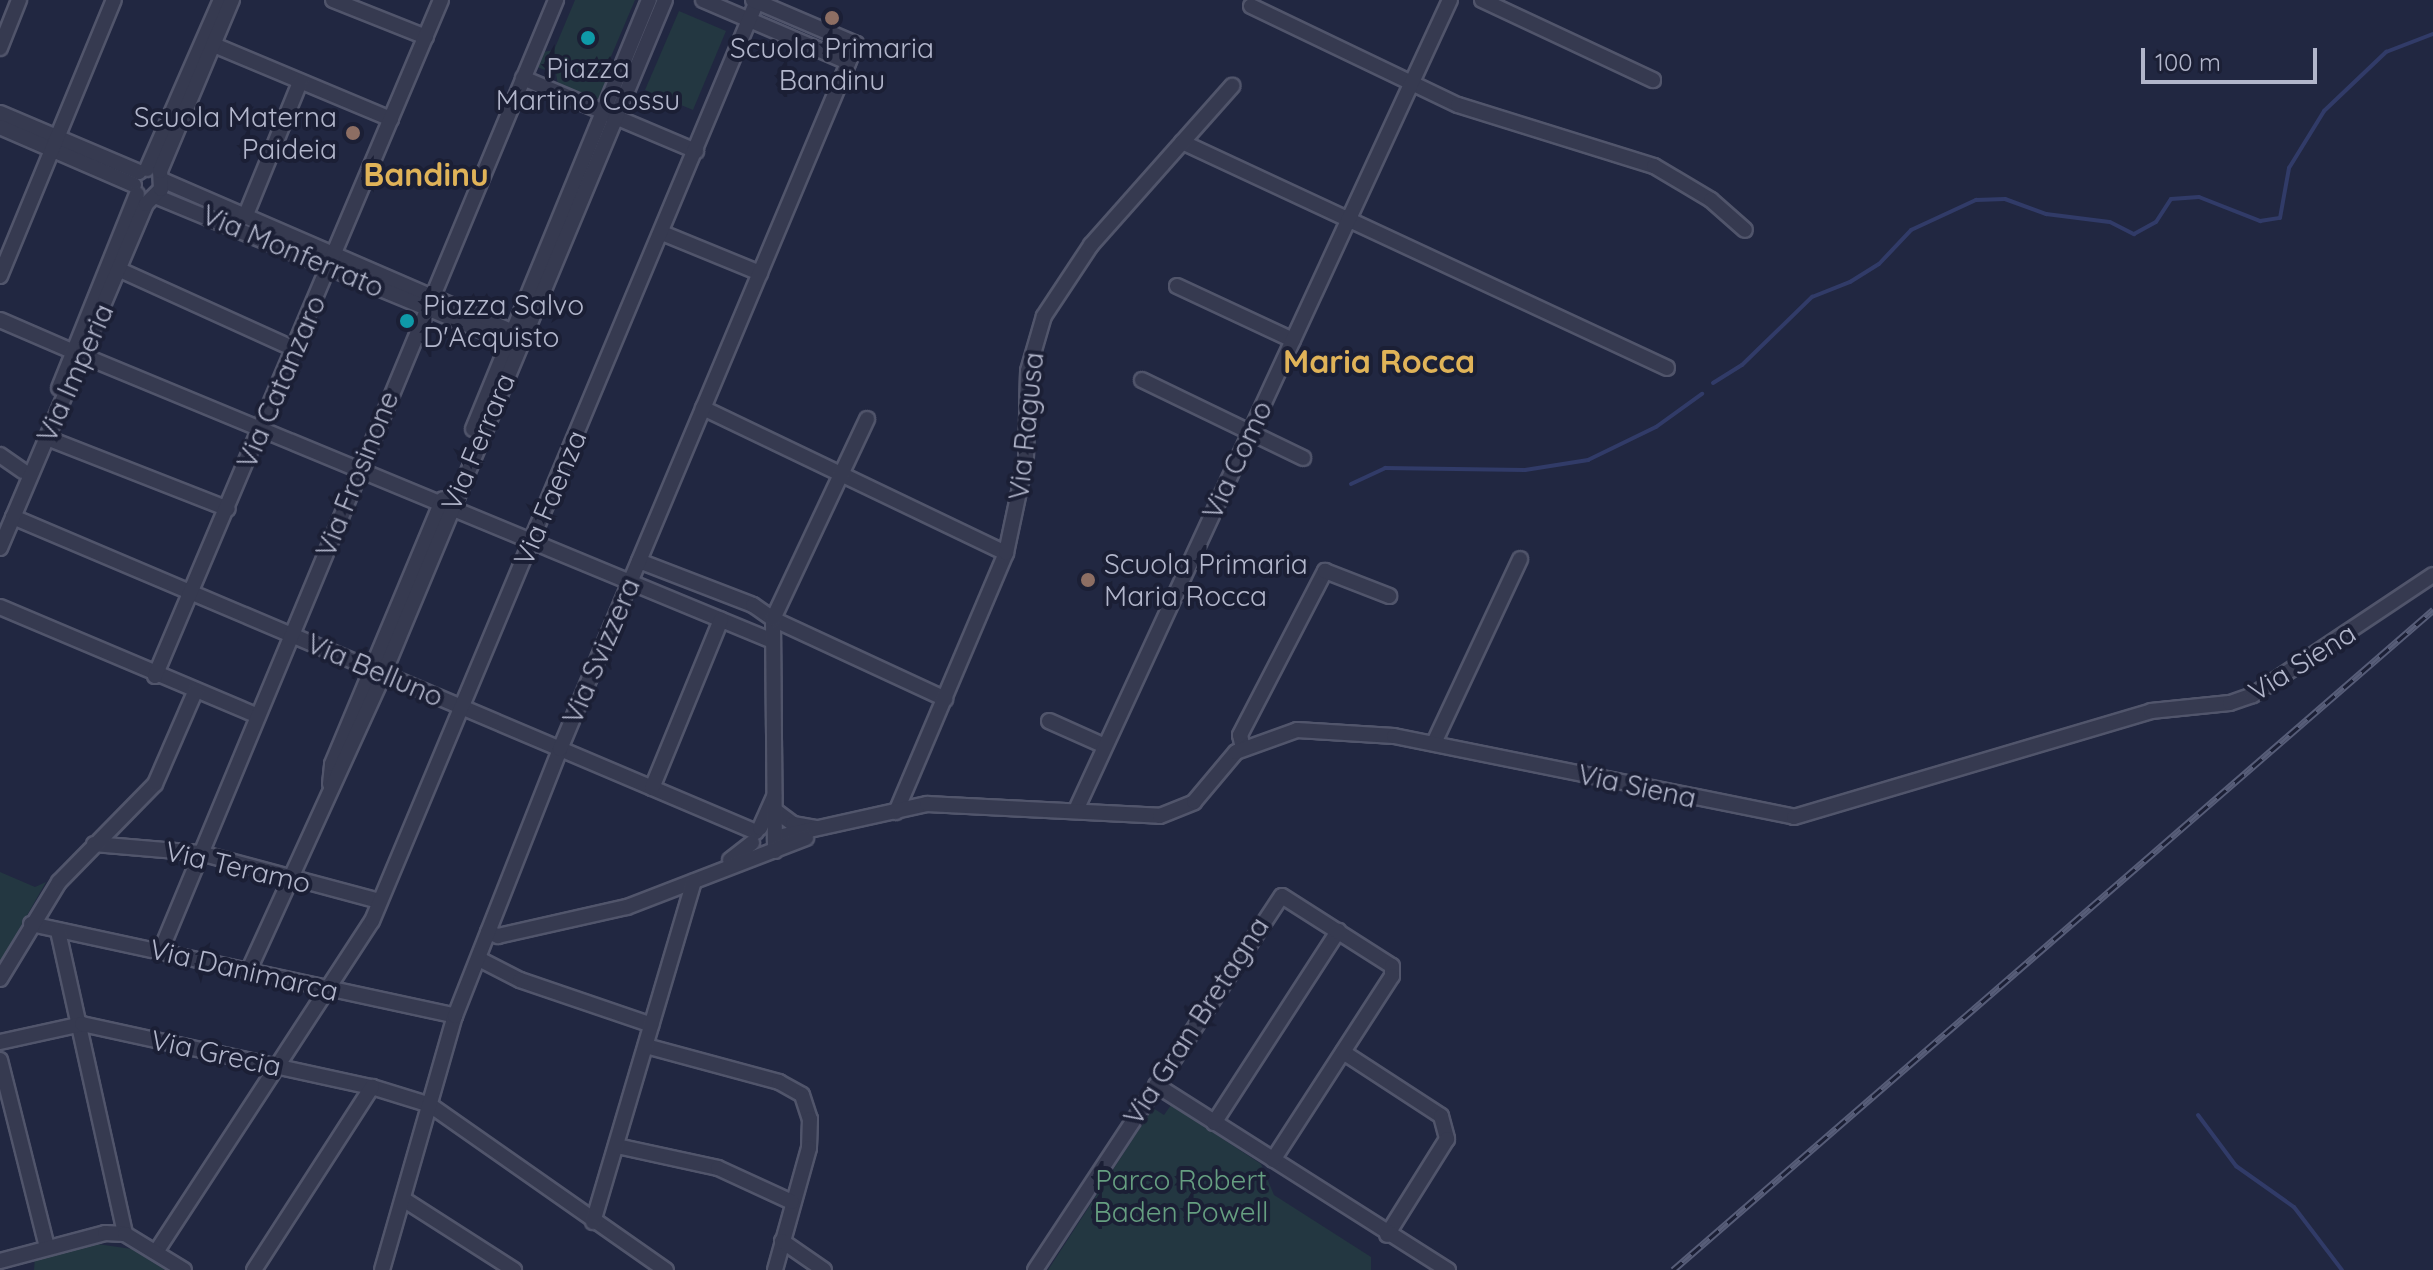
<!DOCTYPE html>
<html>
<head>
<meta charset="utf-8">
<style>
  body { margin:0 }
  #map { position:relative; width:2433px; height:1270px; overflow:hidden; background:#212741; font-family:Quicksand,sans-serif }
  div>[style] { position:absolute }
  .green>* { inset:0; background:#233741 }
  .stream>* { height:4px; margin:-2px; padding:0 2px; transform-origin:2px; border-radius:2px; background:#313b68 }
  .roads { filter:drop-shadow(2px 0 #51556b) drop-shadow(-2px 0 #51556b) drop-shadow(0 2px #51556b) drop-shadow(0 -2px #51556b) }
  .minor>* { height:14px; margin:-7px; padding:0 7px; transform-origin:7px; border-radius:7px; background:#363a50 }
  .rail>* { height:7px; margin-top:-3.5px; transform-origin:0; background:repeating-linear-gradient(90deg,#1b1f35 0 12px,#575d78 0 24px); box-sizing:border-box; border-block:2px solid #575d78 }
  .dots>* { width:22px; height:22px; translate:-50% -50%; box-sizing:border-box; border:4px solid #1b1f35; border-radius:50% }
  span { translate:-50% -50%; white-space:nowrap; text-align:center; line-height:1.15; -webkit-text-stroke:8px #1b1f35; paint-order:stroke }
  .poi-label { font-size:28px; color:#b2b6cb }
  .right { translate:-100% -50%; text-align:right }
  .left { translate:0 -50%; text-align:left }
  .street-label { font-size:28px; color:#b2b6cb }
  .park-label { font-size:28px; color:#669f81 }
  .quarter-label { font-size:32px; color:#e0b358; font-weight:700 }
  .scale { position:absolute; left:2141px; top:48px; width:176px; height:36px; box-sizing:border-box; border:4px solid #b2b6cb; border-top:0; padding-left:10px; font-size:24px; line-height:28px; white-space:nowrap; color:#b2b6cb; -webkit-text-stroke:6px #1b1f35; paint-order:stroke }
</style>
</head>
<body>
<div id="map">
  <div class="green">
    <i style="clip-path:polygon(575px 0,635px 0,607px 66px,615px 68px,601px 103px,558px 85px,556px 74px,537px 67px,543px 52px,554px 50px)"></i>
    <i style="clip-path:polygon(679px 11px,726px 31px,693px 110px,645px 90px)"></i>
    <i style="clip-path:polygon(0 872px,35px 887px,46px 882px,0 963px)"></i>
    <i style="clip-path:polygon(1171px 1105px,1261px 1164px,1274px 1195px,1371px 1257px,1371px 1270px,1048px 1270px,1153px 1108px,1164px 1115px)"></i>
    <i style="clip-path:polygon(97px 1244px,132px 1249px,165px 1270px,34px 1270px,35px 1257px)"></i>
  </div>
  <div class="stream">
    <i style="left:1713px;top:383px;width:34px;rotate:-32deg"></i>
    <i style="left:1742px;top:365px;width:98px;rotate:-44.2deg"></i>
    <i style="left:1812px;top:297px;width:41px;rotate:-21.5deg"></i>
    <i style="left:1850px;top:282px;width:34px;rotate:-32deg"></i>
    <i style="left:1879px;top:264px;width:47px;rotate:-46.7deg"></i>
    <i style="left:1911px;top:230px;width:72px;rotate:-24.8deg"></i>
    <i style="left:1976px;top:200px;width:29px;rotate:-2deg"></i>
    <i style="left:2005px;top:199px;width:44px;rotate:20.1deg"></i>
    <i style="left:2046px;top:214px;width:64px;rotate:7.1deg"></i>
    <i style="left:2110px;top:222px;width:27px;rotate:27deg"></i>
    <i style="left:2134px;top:234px;width:25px;rotate:-29deg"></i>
    <i style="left:2156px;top:222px;width:27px;rotate:-57deg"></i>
    <i style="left:2171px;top:199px;width:28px;rotate:-4deg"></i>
    <i style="left:2199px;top:197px;width:66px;rotate:21.5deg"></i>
    <i style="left:2260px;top:221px;width:20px;rotate:-9deg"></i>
    <i style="left:2280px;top:218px;width:51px;rotate:-79.8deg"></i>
    <i style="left:2289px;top:168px;width:67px;rotate:-58.4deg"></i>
    <i style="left:2324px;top:111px;width:86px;rotate:-43.6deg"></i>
    <i style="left:2386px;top:52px;width:50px;rotate:-21deg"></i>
    <i style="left:1351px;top:484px;width:38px;rotate:-25deg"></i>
    <i style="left:1385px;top:468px;width:140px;rotate:0.8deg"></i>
    <i style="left:1525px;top:470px;width:64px;rotate:-9deg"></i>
    <i style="left:1588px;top:460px;width:76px;rotate:-25.9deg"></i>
    <i style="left:1656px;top:427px;width:57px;rotate:-35.7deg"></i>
    <i style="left:2198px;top:1115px;width:64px;rotate:53.3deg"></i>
    <i style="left:2236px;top:1166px;width:71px;rotate:35.3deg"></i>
    <i style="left:2294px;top:1207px;width:79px;rotate:52.7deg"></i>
  </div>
  <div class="roads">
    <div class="minor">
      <i style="left:333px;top:0;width:100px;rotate:21.7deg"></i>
      <i style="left:703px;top:0;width:158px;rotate:23.2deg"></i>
      <i style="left:1482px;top:0;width:189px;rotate:25.1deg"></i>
      <i style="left:1251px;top:6px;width:229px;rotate:25.6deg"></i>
      <i style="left:1458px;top:105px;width:205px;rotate:17.3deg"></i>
      <i style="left:1654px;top:166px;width:66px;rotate:30.8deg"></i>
      <i style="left:1711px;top:200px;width:45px;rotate:41.4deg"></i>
      <i style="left:214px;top:45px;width:192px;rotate:22.7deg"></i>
      <i style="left:0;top:48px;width:52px;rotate:-68.4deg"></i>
      <i style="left:523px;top:78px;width:188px;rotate:22.9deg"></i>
      <i style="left:0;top:113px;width:151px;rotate:23deg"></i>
      <i style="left:0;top:127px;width:146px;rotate:23.4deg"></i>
      <i style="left:1182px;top:142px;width:535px;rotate:24.98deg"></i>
      <i style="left:147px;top:169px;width:184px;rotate:-66.4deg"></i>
      <i style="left:162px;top:180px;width:393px;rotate:23.4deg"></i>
      <i style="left:155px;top:196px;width:391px;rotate:22.4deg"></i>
      <i style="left:245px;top:217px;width:146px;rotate:-67.8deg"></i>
      <i style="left:662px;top:233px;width:106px;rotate:22.2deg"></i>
      <i style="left:120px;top:270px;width:191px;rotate:24.4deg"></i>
      <i style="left:0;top:276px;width:299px;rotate:-67.6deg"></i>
      <i style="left:1177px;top:286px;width:128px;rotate:25deg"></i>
      <i style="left:0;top:320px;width:81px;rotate:23.4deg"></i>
      <i style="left:84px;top:356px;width:742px;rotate:22.49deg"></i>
      <i style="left:1142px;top:380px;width:179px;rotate:25.8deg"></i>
      <i style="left:59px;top:388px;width:209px;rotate:-68.1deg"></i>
      <i style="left:703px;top:408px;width:336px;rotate:25.6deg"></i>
      <i style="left:473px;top:429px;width:464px;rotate:-67.7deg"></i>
      <i style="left:47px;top:438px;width:194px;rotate:21.4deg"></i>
      <i style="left:0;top:455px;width:28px;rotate:35deg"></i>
      <i style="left:13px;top:517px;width:807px;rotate:22.97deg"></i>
      <i style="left:0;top:548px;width:374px;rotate:-67deg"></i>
      <i style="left:146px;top:204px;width:21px;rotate:-45deg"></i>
      <i style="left:161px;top:189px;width:18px;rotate:-93deg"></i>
      <i style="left:160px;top:171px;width:186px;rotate:-67.2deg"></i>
      <i style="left:639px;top:561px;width:122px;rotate:21.1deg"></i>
      <i style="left:753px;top:605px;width:24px;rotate:35deg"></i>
      <i style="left:773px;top:619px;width:190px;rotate:24.9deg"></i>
      <i style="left:0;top:607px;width:278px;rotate:22.9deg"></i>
      <i style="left:155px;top:676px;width:734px;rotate:-67.07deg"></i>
      <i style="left:1049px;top:721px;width:61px;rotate:24.1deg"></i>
      <i style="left:1434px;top:743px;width:203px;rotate:-64.9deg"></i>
      <i style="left:1243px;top:748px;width:13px;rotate:-103deg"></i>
      <i style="left:1240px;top:735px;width:185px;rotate:-62.6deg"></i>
      <i style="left:1325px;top:571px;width:69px;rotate:21.3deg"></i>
      <i style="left:330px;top:784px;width:20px;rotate:-84deg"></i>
      <i style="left:332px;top:764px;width:287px;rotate:-67.3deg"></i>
      <i style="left:652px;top:788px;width:182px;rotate:-67.7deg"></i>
      <i style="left:1076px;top:810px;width:892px;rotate:-65.22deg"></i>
      <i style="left:776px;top:811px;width:21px;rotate:37deg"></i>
      <i style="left:793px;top:824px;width:23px;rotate:10deg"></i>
      <i style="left:896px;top:812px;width:281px;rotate:-67deg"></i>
      <i style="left:1006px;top:553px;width:96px;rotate:-78deg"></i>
      <i style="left:1026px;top:459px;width:88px;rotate:-88.7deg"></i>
      <i style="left:1028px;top:371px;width:57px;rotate:-73.8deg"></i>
      <i style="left:1044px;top:316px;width:85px;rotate:-56.5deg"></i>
      <i style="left:1091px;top:245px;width:213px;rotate:-48.4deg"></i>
      <i style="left:760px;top:828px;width:35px;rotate:-66deg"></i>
      <i style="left:778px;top:837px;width:153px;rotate:-12.5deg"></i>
      <i style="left:927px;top:804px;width:233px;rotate:2.9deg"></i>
      <i style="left:1160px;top:816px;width:37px;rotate:-22deg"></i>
      <i style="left:1194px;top:802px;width:65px;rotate:-50deg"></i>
      <i style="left:1236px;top:752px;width:65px;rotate:-19.8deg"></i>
      <i style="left:1297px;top:730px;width:97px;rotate:3.5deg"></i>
      <i style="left:1394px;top:736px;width:408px;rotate:11.4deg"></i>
      <i style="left:1794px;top:817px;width:372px;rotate:-16.5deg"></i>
      <i style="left:2151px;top:711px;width:79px;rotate:-5.8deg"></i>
      <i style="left:2230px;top:703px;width:24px;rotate:-19deg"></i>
      <i style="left:2253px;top:695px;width:216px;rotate:-33.7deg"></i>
      <i style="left:94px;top:844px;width:106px;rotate:4.9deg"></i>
      <i style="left:200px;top:853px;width:185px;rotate:15deg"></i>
      <i style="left:775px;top:851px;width:232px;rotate:-90.5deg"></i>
      <i style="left:773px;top:619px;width:221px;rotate:-64.8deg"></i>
      <i style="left:730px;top:860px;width:28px;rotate:-38deg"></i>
      <i style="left:31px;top:924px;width:434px;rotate:12.2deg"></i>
      <i style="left:58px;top:931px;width:310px;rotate:77.5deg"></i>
      <i style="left:488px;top:932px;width:11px;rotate:22deg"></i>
      <i style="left:498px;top:936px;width:132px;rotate:-12.7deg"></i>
      <i style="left:627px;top:907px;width:192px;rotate:-21.1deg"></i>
      <i style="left:161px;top:950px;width:1029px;rotate:-67.42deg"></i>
      <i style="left:479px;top:959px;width:46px;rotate:27.1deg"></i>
      <i style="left:520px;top:980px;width:139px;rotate:18.8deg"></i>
      <i style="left:248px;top:972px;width:328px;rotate:-65.5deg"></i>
      <i style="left:384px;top:673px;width:729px;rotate:-67.34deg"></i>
      <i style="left:0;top:979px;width:114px;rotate:-58.7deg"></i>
      <i style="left:59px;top:882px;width:137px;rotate:-45.6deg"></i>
      <i style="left:155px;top:784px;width:100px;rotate:-66.5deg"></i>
      <i style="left:0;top:1042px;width:84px;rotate:-12.4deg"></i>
      <i style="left:82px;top:1024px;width:297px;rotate:12.3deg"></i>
      <i style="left:372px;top:1087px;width:61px;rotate:17.2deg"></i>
      <i style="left:430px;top:1105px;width:288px;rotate:35deg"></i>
      <i style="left:646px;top:1046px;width:138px;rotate:15.1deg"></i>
      <i style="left:779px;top:1082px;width:26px;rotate:29deg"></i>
      <i style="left:802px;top:1095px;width:25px;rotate:72deg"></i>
      <i style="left:810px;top:1119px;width:29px;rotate:92deg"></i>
      <i style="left:809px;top:1148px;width:127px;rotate:105.6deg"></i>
      <i style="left:1343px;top:1052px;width:117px;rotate:33.1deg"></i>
      <i style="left:1441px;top:1116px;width:24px;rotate:75deg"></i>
      <i style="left:1447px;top:1139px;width:113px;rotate:122deg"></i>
      <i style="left:0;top:1060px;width:193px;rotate:75.9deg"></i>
      <i style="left:1156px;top:1085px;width:346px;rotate:32.4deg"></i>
      <i style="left:1214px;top:1123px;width:229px;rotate:-57.1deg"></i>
      <i style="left:617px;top:1146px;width:103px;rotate:12.3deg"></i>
      <i style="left:718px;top:1168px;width:81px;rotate:24.7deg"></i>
      <i style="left:403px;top:1199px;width:132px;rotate:32.6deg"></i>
      <i style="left:593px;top:1222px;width:355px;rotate:-73.5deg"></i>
      <i style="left:782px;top:1241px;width:51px;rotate:34.6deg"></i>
      <i style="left:156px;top:1252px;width:395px;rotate:-56.9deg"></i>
      <i style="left:372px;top:921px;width:997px;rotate:-67.29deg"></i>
      <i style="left:0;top:1261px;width:109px;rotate:-14.9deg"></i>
      <i style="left:105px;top:1233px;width:20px;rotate:3deg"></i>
      <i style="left:125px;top:1234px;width:69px;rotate:31.4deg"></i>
      <i style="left:254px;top:1270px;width:218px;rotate:-57.2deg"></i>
      <i style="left:382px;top:1270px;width:264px;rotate:-74deg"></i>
      <i style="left:455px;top:1016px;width:287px;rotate:-68.5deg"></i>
      <i style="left:560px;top:749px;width:765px;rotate:-67.22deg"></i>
      <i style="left:856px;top:44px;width:112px;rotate:-156.9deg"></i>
      <i style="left:1035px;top:1270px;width:448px;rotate:-56.6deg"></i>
      <i style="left:1282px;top:896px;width:130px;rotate:32.5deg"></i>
      <i style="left:1392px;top:966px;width:10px;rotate:90deg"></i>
      <i style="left:1392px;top:976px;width:219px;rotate:122.9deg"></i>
    </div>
  </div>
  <div class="rail">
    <i style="left:1673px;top:1270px;width:1007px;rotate:-40.97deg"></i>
  </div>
  <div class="dots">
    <i style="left:832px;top:18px;background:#8d6e63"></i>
    <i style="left:588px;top:38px;background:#0f9aa8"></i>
    <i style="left:353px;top:133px;background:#8d6e63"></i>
    <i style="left:407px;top:321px;background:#0f9aa8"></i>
    <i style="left:1088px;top:580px;background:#8d6e63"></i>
  </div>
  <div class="poi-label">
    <span style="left:832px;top:64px">Scuola Primaria<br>Bandinu</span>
    <span style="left:588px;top:84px">Piazza<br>Martino Cossu</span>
    <span class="right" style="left:337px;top:133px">Scuola Materna<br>Paideia</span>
    <span class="left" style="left:423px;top:321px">Piazza Salvo<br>D'Acquisto</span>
    <span class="left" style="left:1104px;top:580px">Scuola Primaria<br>Maria Rocca</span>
  </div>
  <div class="street-label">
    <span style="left:293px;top:251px;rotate:23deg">Via Monferrato</span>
    <span style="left:75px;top:373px;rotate:-66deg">Via Imperia</span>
    <span style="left:281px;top:382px;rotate:-67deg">Via Catanzaro</span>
    <span style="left:1026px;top:426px;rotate:-84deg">Via Ragusa</span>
    <span style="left:478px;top:442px;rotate:-67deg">Via Ferrara</span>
    <span style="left:1237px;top:460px;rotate:-65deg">Via Como</span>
    <span style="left:357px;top:474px;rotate:-68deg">Via Frosinone</span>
    <span style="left:550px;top:498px;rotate:-67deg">Via Faenza</span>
    <span style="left:601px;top:651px;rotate:-67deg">Via Svizzera</span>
    <span style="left:2302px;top:662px;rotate:-32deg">Via Siena</span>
    <span style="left:375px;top:670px;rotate:23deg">Via Belluno</span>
    <span style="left:1637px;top:786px;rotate:12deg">Via Siena</span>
    <span style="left:238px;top:867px;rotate:13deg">Via Teramo</span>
    <span style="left:244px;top:970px;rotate:13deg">Via Danimarca</span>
    <span style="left:1196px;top:1021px;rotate:-57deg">Via Gran Bretagna</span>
    <span style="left:216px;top:1053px;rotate:12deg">Via Grecia</span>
  </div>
  <div class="park-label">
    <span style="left:1181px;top:1196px">Parco Robert<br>Baden Powell</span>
  </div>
  <div class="quarter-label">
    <span style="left:426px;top:174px">Bandinu</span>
    <span style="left:1379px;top:361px">Maria Rocca</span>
  </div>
  <div class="scale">100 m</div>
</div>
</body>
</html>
